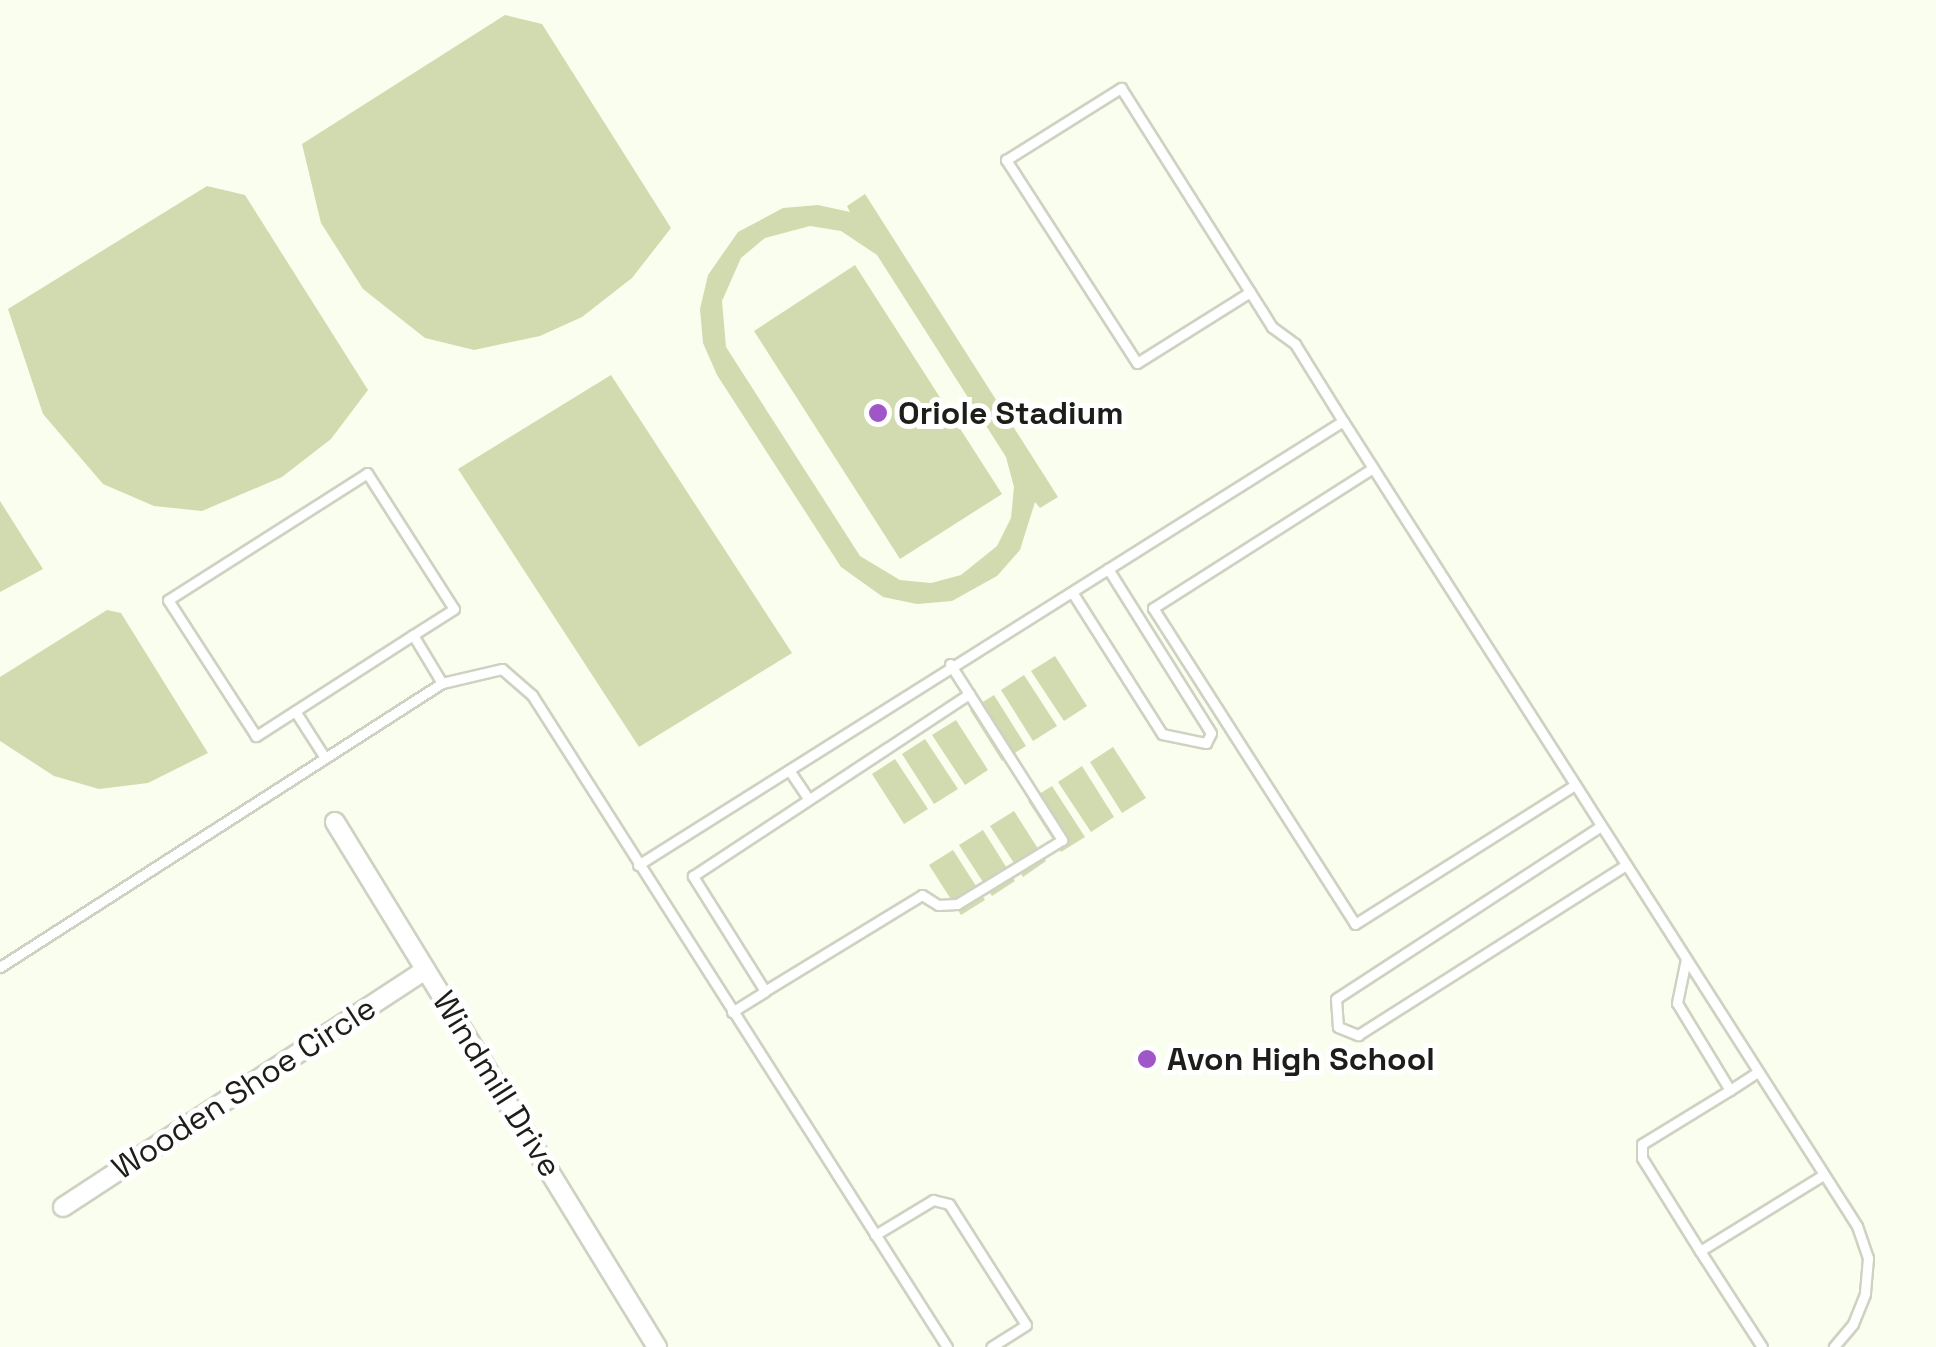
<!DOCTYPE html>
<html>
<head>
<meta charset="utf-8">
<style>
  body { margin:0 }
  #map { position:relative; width:1936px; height:1347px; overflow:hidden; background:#fafeee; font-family:"Space Grotesk",sans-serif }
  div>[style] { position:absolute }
  .green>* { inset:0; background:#d2dbaf }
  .roads { filter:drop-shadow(2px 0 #ced2c2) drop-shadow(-2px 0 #ced2c2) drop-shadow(0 2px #ced2c2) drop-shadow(0 -2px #ced2c2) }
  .service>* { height:9px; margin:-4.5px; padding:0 4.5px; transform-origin:4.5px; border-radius:4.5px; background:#fff }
  .minor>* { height:18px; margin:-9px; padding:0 9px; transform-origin:9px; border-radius:9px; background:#fff }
  .dots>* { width:28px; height:28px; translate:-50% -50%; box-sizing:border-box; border:5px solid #fff; border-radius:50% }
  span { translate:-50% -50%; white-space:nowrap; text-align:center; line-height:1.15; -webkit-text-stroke:10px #fff; paint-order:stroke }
  .poi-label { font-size:32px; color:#1d1e19; font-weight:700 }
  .left { translate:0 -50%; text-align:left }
  .street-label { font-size:32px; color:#1d1e19 }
</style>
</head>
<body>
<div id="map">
  <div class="green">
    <i style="clip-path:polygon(505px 15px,542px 24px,671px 228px,632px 278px,582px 317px,540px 336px,474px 350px,425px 338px,363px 289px,321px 223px,302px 144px)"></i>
    <i style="clip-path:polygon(207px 186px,245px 195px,368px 390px,331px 439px,282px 477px,202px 511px,154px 506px,103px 484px,43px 414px,8px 309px)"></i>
    <i style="clip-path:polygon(evenodd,865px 194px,1058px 497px,1040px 508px,1035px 502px,1020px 550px,997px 576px,952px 601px,917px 604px,883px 597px,841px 567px,717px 375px,703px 343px,700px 309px,708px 275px,738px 232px,783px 208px,818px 205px,850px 212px,847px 206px,865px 194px,810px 226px,841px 231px,877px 255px,1006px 457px,1014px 487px,1011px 518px,997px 546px,961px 575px,931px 583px,900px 580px,860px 556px,726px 347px,722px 301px,741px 258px,765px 238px,810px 226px)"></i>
    <i style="clip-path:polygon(855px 265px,1002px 494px,900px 559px,754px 331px)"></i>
    <i style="clip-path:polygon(611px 375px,792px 653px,639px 747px,458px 469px)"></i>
    <i style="clip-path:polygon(0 501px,43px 569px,0 592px)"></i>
    <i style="clip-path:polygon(107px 610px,121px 613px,208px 753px,148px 783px,99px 789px,54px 776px,0 741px,0 677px)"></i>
    <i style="clip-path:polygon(1055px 656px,1087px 706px,1064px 721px,1031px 671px)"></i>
    <i style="clip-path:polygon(1024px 675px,1057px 726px,1033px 741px,1001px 690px)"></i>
    <i style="clip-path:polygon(994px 695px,1026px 746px,1002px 761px,970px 710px)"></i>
    <i style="clip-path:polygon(956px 720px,988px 770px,965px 785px,932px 735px)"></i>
    <i style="clip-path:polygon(925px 739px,958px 789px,934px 804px,902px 754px)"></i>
    <i style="clip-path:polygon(1113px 747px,1146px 798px,1122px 813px,1090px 762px)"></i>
    <i style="clip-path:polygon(895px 759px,928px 809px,904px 824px,872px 774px)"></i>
    <i style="clip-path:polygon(1082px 766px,1114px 817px,1091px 832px,1058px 782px)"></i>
    <i style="clip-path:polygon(1052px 786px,1085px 837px,1061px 852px,1028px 801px)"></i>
    <i style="clip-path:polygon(1014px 811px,1046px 861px,1023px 877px,990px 826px)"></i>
    <i style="clip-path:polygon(983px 830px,1015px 881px,992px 896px,959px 845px)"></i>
    <i style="clip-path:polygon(953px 850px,985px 900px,961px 915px,929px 865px)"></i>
  </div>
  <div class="roads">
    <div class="service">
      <i style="left:1250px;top:292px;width:133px;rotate:147.9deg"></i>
      <i style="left:1137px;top:363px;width:242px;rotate:-122.8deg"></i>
      <i style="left:1006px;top:160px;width:136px;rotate:-32.1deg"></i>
      <i style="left:1121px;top:88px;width:264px;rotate:57.7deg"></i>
      <i style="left:1262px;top:311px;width:19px;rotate:58deg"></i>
      <i style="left:1272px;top:327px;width:29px;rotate:36deg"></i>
      <i style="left:1295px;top:344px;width:91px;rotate:58.1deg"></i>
      <i style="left:1373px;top:468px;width:261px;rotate:147.5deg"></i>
      <i style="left:1153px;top:608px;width:375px;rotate:57.4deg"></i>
      <i style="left:1355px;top:924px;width:260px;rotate:-32.3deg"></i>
      <i style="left:1072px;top:592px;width:168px;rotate:57.6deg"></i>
      <i style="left:1162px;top:734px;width:45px;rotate:11.6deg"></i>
      <i style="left:1206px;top:743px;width:11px;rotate:-63deg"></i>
      <i style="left:1211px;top:733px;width:194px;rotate:-122.1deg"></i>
      <i style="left:413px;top:635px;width:187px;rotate:147.2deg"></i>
      <i style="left:256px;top:736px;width:162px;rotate:-122.9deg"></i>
      <i style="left:168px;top:600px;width:236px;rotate:-32.5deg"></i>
      <i style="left:367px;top:473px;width:161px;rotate:57.4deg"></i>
      <i style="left:454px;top:609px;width:49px;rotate:147.6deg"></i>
      <i style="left:413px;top:635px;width:56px;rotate:58.9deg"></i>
      <i style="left:950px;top:664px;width:209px;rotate:57.5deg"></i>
      <i style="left:1062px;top:840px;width:123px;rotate:148.6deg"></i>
      <i style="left:957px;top:904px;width:19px;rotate:177deg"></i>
      <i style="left:938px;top:905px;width:19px;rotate:-148deg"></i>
      <i style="left:922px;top:895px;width:184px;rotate:148.6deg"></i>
      <i style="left:765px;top:991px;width:136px;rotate:-122.1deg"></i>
      <i style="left:693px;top:876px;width:331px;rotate:-33.4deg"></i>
      <i style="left:295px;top:711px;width:56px;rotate:57.4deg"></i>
      <i style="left:789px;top:770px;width:34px;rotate:56deg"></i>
      <i style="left:1601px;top:826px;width:316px;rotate:146.9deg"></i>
      <i style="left:1336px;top:999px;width:28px;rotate:86deg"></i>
      <i style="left:1338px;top:1027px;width:22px;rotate:22deg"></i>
      <i style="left:1358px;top:1035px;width:317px;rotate:-32.4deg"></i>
      <i style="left:638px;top:865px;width:833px;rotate:-32.2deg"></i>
      <i style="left:1343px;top:421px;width:955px;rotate:57.44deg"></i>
      <i style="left:1857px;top:1226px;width:34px;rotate:71deg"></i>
      <i style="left:1868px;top:1258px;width:36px;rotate:95deg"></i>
      <i style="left:1865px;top:1294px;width:32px;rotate:112deg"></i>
      <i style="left:1853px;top:1324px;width:30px;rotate:130deg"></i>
      <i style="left:1686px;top:959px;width:45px;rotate:101.6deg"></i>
      <i style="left:1677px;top:1003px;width:102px;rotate:58.7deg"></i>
      <i style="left:1730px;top:1090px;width:103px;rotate:148.5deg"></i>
      <i style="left:1642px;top:1144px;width:14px;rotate:90deg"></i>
      <i style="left:1642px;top:1158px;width:110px;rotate:58.1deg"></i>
      <i style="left:1700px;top:1251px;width:145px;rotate:-31.7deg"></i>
      <i style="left:0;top:967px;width:525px;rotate:-32.72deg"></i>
      <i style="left:442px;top:683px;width:62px;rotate:-13.1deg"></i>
      <i style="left:502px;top:669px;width:40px;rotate:41deg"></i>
      <i style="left:532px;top:695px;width:773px;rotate:57.52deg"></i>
      <i style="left:732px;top:1012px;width:39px;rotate:-32deg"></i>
      <i style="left:1730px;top:1090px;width:33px;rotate:-33deg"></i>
      <i style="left:875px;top:1235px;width:68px;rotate:-31.1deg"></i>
      <i style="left:933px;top:1200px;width:16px;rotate:14deg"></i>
      <i style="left:949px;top:1204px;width:143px;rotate:57.5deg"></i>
      <i style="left:1026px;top:1325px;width:41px;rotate:147.8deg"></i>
      <i style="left:1700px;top:1251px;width:114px;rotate:57.1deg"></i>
    </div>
    <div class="minor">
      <i style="left:335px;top:822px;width:616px;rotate:58.48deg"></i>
      <i style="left:63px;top:1207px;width:433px;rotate:-33.2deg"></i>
    </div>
  </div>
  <div class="dots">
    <i style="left:878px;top:413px;background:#a056c9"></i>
    <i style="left:1147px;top:1059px;background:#a056c9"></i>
  </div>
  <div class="poi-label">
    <span class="left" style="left:898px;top:413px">Oriole Stadium</span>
    <span class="left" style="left:1167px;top:1059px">Avon High School</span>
  </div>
  <div class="street-label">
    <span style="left:497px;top:1084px;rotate:58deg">Windmill Drive</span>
    <span style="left:244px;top:1088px;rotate:-33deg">Wooden Shoe Circle</span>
  </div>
</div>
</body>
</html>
